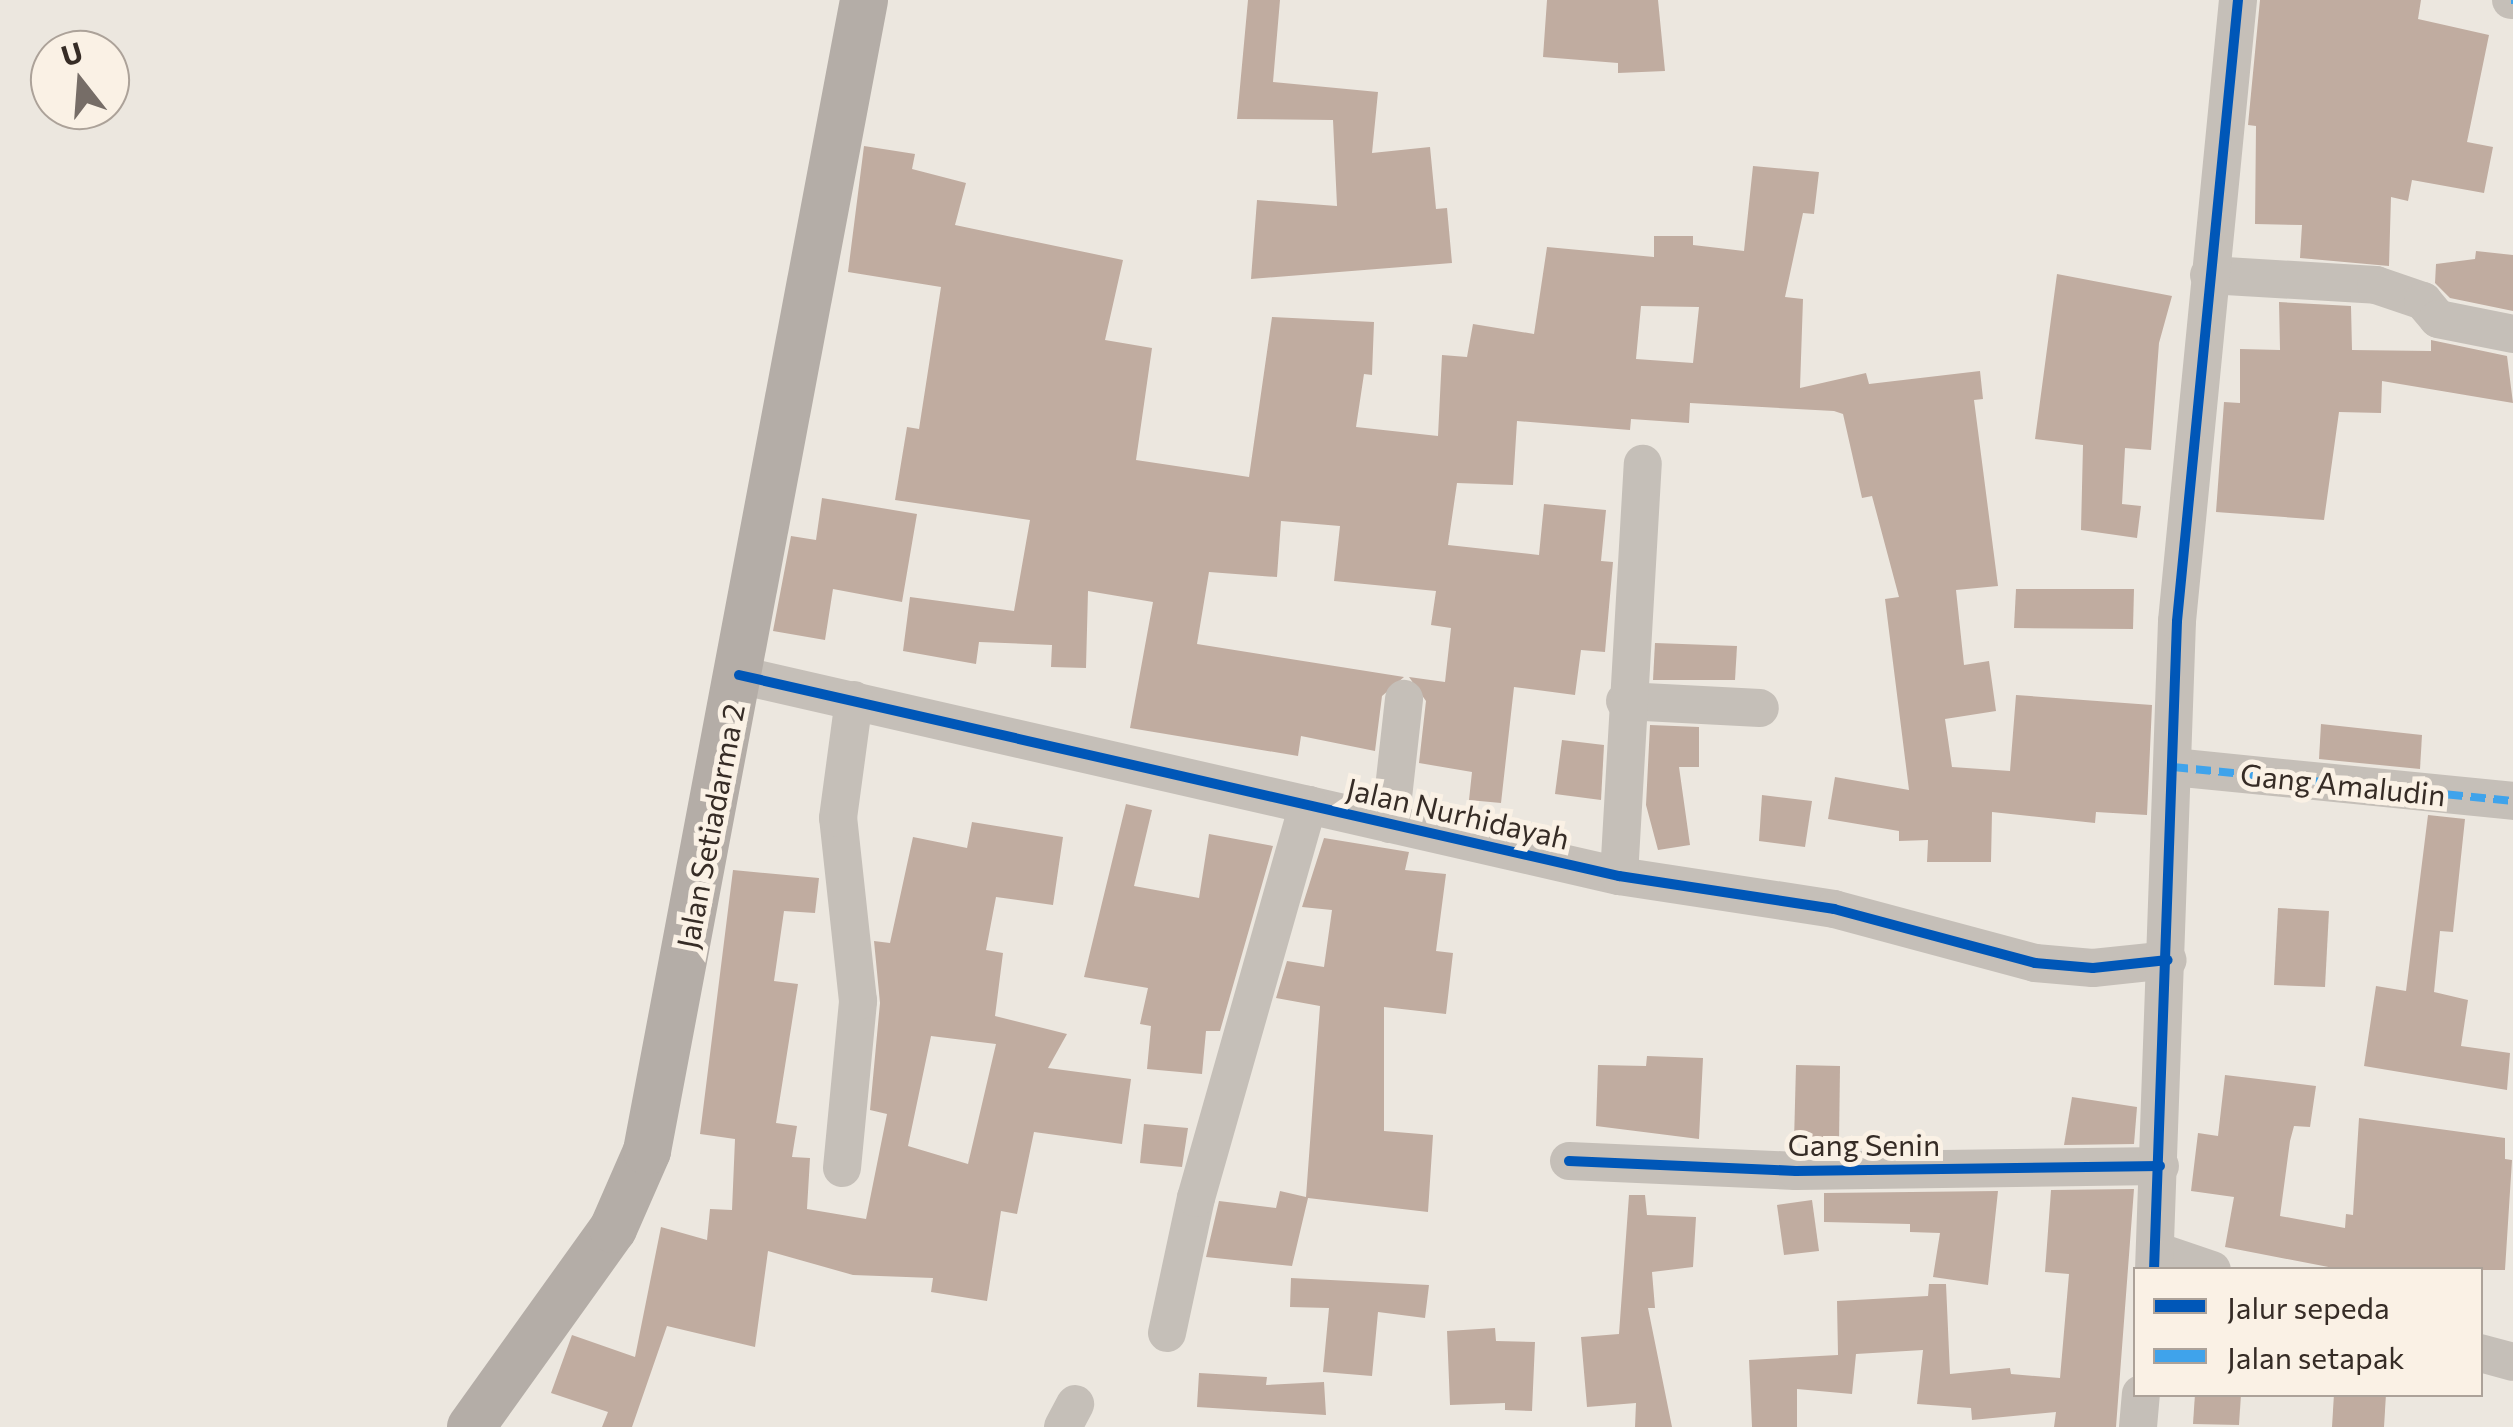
<!DOCTYPE html>
<html>
<head>
<meta charset="utf-8">
<style>
  body { margin:0 }
  #map { position:relative; width:2513px; height:1427px; overflow:hidden; background:#ece7df; font-family:Commissioner,sans-serif }
  div>[style] { position:absolute }
  .building>* { inset:0; background:#c0aca0 }
  .minor>* { height:38px; margin:-19px; padding:0 19px; transform-origin:19px; border-radius:19px; background:#c5bfb8 }
  .major>* { height:48px; margin:-24px; padding:0 24px; transform-origin:24px; border-radius:24px; background:#b4ada7 }
  .quiet>* { height:8px; margin-top:-4px; transform-origin:0; background:repeating-linear-gradient(90deg,#3fa3eb 0 15px,transparent 0 23px) }
  .cycleway>* { height:10px; margin:-5px; padding:0 5px; transform-origin:5px; border-radius:5px; background:#0057b8 }
  span { translate:-50% -50%; white-space:nowrap; text-align:center; line-height:1.15; -webkit-text-stroke:10px #faf1e5; paint-order:stroke }
  .street-label { font-size:30px; color:#362c26 }
  .legend { position:absolute; left:2133px; top:1267px; width:350px; height:130px; box-sizing:border-box; background:#faf1e5; border:2px solid #aca299; margin:0; padding:12px 18px; list-style:none; font-size:30px; color:#362c26 }
  .legend li { display:flex; align-items:center; gap:20px; height:50px }
  .legend b { width:50px; border:2px solid #aca299 }
  .north { position:absolute; left:30px; top:30px; width:100px; height:100px; box-sizing:border-box; background:#faf1e5; border:2px solid #aca299; border-radius:50%; rotate:343deg; font-size:28px; font-weight:700; line-height:40px; text-align:center; color:#362c26 }
  .north::after { content:''; display:block; margin:auto; width:35px; height:45px; background:#766d67; clip-path:polygon(50% 0,100% 100%,50% 72%,0 100%) }
</style>
</head>
<body>
<div id="map">
  <div class="building">
    <i style="clip-path:polygon(1248px 0,1280px 0,1273px 82px,1378px 92px,1372px 153px,1430px 147px,1436px 209px,1447px 208px,1452px 263px,1251px 279px,1257px 200px,1337px 206px,1333px 120px,1237px 119px)"></i>
    <i style="clip-path:polygon(1547px 0,1658px 0,1665px 71px,1618px 73px,1618px 63px,1543px 57px)"></i>
    <i style="clip-path:polygon(2260px 0,2421px 0,2418px 19px,2489px 35px,2467px 142px,2493px 147px,2484px 193px,2412px 180px,2408px 201px,2391px 197px,2389px 266px,2300px 258px,2302px 225px,2255px 224px,2256px 126px,2248px 125px)"></i>
    <i style="clip-path:polygon(evenodd,864px 146px,915px 154px,912px 169px,966px 183px,955px 225px,1123px 260px,1105px 340px,1152px 348px,1136px 460px,1249px 477px,1272px 317px,1374px 322px,1372px 375px,1364px 374px,1356px 427px,1438px 436px,1442px 355px,1467px 357px,1473px 324px,1534px 334px,1547px 247px,1654px 257px,1654px 236px,1693px 236px,1693px 245px,1744px 251px,1753px 166px,1819px 172px,1814px 214px,1803px 213px,1785px 297px,1803px 299px,1800px 388px,1866px 373px,1869px 384px,1980px 371px,1983px 399px,1974px 400px,1998px 586px,1956px 590px,1964px 665px,1989px 661px,1996px 711px,1945px 719px,1952px 767px,2010px 771px,2016px 695px,2152px 705px,2147px 815px,2096px 812px,2095px 823px,1992px 812px,1991px 862px,1927px 862px,1928px 840px,1899px 841px,1899px 831px,1828px 819px,1835px 777px,1909px 790px,1885px 599px,1899px 597px,1872px 496px,1862px 498px,1843px 414px,1834px 411px,1690px 403px,1689px 423px,1631px 419px,1630px 430px,1517px 421px,1513px 485px,1457px 483px,1448px 545px,1539px 555px,1544px 504px,1606px 510px,1601px 561px,1613px 562px,1605px 652px,1581px 650px,1575px 695px,1514px 687px,1501px 803px,1469px 800px,1472px 772px,1419px 763px,1426px 701px,1409px 677px,1445px 682px,1451px 628px,1431px 625px,1436px 591px,1334px 581px,1340px 526px,1281px 521px,1277px 577px,1209px 572px,1197px 644px,1404px 677px,1382px 696px,1375px 751px,1301px 736px,1298px 756px,1130px 728px,1153px 602px,1088px 591px,1086px 668px,1051px 667px,1052px 645px,979px 642px,976px 664px,903px 651px,910px 597px,1014px 611px,1030px 520px,895px 500px,907px 427px,919px 429px,941px 287px,848px 272px,864px 146px,1641px 306px,1699px 307px,1693px 363px,1636px 359px,1641px 306px)"></i>
    <i style="clip-path:polygon(2476px 251px,2513px 255px,2513px 311px,2450px 298px,2435px 283px,2436px 264px,2475px 259px)"></i>
    <i style="clip-path:polygon(2057px 274px,2172px 296px,2159px 343px,2151px 450px,2125px 448px,2122px 504px,2141px 506px,2137px 538px,2081px 530px,2083px 445px,2035px 439px)"></i>
    <i style="clip-path:polygon(2279px 302px,2351px 306px,2352px 350px,2431px 351px,2431px 340px,2507px 356px,2513px 403px,2382px 381px,2381px 413px,2339px 412px,2324px 520px,2216px 512px,2224px 402px,2240px 403px,2240px 349px,2280px 350px)"></i>
    <i style="clip-path:polygon(822px 498px,917px 514px,902px 602px,833px 589px,825px 640px,773px 631px,791px 536px,816px 540px)"></i>
    <i style="clip-path:polygon(2016px 589px,2134px 589px,2133px 629px,2014px 628px)"></i>
    <i style="clip-path:polygon(1655px 643px,1737px 646px,1735px 680px,1653px 680px)"></i>
    <i style="clip-path:polygon(2321px 724px,2422px 735px,2420px 769px,2319px 759px)"></i>
    <i style="clip-path:polygon(1650px 725px,1699px 727px,1699px 767px,1679px 767px,1690px 845px,1658px 850px,1646px 805px)"></i>
    <i style="clip-path:polygon(1562px 740px,1604px 745px,1601px 800px,1555px 794px)"></i>
    <i style="clip-path:polygon(1762px 795px,1812px 801px,1805px 847px,1759px 841px)"></i>
    <i style="clip-path:polygon(1126px 804px,1152px 810px,1134px 886px,1199px 898px,1209px 834px,1273px 846px,1220px 1031px,1206px 1031px,1202px 1074px,1147px 1069px,1151px 1026px,1140px 1024px,1148px 988px,1084px 977px)"></i>
    <i style="clip-path:polygon(2428px 815px,2465px 819px,2453px 932px,2440px 931px,2434px 992px,2468px 1000px,2461px 1046px,2510px 1053px,2507px 1090px,2364px 1066px,2376px 986px,2406px 991px)"></i>
    <i style="clip-path:polygon(evenodd,972px 822px,1063px 837px,1053px 905px,996px 897px,986px 950px,1003px 953px,995px 1016px,1067px 1034px,1048px 1068px,1131px 1079px,1122px 1144px,1034px 1132px,1017px 1214px,1001px 1211px,987px 1301px,931px 1292px,933px 1278px,853px 1275px,768px 1251px,755px 1347px,667px 1326px,632px 1427px,602px 1427px,608px 1412px,551px 1393px,572px 1335px,635px 1357px,661px 1227px,707px 1240px,710px 1209px,732px 1210px,735px 1139px,700px 1134px,733px 870px,819px 878px,815px 913px,784px 911px,774px 981px,798px 984px,776px 1123px,797px 1126px,792px 1157px,810px 1158px,807px 1209px,866px 1219px,887px 1114px,870px 1110px,880px 1003px,874px 941px,890px 943px,913px 837px,967px 848px,972px 822px,931px 1036px,996px 1044px,968px 1164px,908px 1146px,931px 1036px)"></i>
    <i style="clip-path:polygon(1324px 838px,1409px 852px,1405px 870px,1446px 874px,1436px 951px,1453px 953px,1446px 1014px,1384px 1007px,1384px 1131px,1433px 1135px,1428px 1212px,1308px 1198px,1292px 1266px,1206px 1257px,1219px 1201px,1276px 1208px,1280px 1191px,1306px 1197px,1320px 1006px,1276px 998px,1287px 961px,1324px 967px,1332px 910px,1302px 907px)"></i>
    <i style="clip-path:polygon(2278px 908px,2329px 911px,2325px 987px,2274px 985px)"></i>
    <i style="clip-path:polygon(1647px 1056px,1703px 1058px,1699px 1139px,1596px 1126px,1598px 1065px,1646px 1066px)"></i>
    <i style="clip-path:polygon(1796px 1065px,1840px 1066px,1839px 1143px,1794px 1142px)"></i>
    <i style="clip-path:polygon(2225px 1075px,2316px 1086px,2310px 1127px,2294px 1126px,2290px 1141px,2280px 1216px,2345px 1228px,2346px 1214px,2353px 1215px,2359px 1118px,2505px 1138px,2505px 1159px,2512px 1160px,2505px 1270px,2344px 1270px,2225px 1247px,2234px 1197px,2191px 1191px,2198px 1133px,2218px 1136px)"></i>
    <i style="clip-path:polygon(2072px 1097px,2137px 1107px,2134px 1144px,2064px 1145px)"></i>
    <i style="clip-path:polygon(1144px 1124px,1188px 1128px,1182px 1167px,1140px 1163px)"></i>
    <i style="clip-path:polygon(2134px 1189px,2116px 1427px,2054px 1427px,2056px 1412px,1972px 1420px,1971px 1408px,1917px 1404px,1923px 1350px,1856px 1354px,1852px 1394px,1797px 1389px,1797px 1427px,1752px 1427px,1749px 1360px,1838px 1355px,1837px 1301px,1928px 1296px,1929px 1284px,1946px 1284px,1950px 1374px,2010px 1368px,2011px 1374px,2060px 1378px,2069px 1274px,2045px 1272px,2051px 1190px)"></i>
    <i style="clip-path:polygon(1998px 1191px,1988px 1285px,1933px 1277px,1940px 1233px,1910px 1232px,1910px 1224px,1824px 1222px,1824px 1193px)"></i>
    <i style="clip-path:polygon(1629px 1195px,1645px 1195px,1647px 1215px,1696px 1217px,1693px 1267px,1652px 1272px,1655px 1308px,1648px 1308px,1672px 1427px,1635px 1427px,1636px 1403px,1587px 1407px,1581px 1337px,1619px 1334px)"></i>
    <i style="clip-path:polygon(1812px 1200px,1819px 1251px,1784px 1255px,1777px 1205px)"></i>
    <i style="clip-path:polygon(1291px 1278px,1429px 1285px,1425px 1318px,1378px 1312px,1372px 1376px,1323px 1372px,1329px 1308px,1290px 1307px)"></i>
    <i style="clip-path:polygon(1495px 1328px,1496px 1341px,1535px 1342px,1532px 1411px,1505px 1410px,1505px 1403px,1450px 1405px,1447px 1331px)"></i>
    <i style="clip-path:polygon(1199px 1373px,1267px 1377px,1266px 1385px,1324px 1382px,1326px 1415px,1197px 1407px)"></i>
    <i style="clip-path:polygon(2195px 1394px,2241px 1394px,2239px 1425px,2193px 1424px)"></i>
    <i style="clip-path:polygon(2334px 1394px,2386px 1394px,2384px 1427px,2332px 1427px)"></i>
  </div>
  <div class="minor">
    <i style="left:2511px;top:0;width:2px"></i>
    <i style="left:2209px;top:275px;width:167px;rotate:3.4deg"></i>
    <i style="left:2376px;top:285px;width:50px;rotate:18.8deg"></i>
    <i style="left:2423px;top:301px;width:23px;rotate:50deg"></i>
    <i style="left:2438px;top:319px;width:76px;rotate:11.3deg"></i>
    <i style="left:739px;top:675px;width:903px;rotate:12.87deg"></i>
    <i style="left:1619px;top:876px;width:218px;rotate:8.7deg"></i>
    <i style="left:1834px;top:909px;width:208px;rotate:15deg"></i>
    <i style="left:2035px;top:963px;width:58px;rotate:4.9deg"></i>
    <i style="left:2093px;top:968px;width:75px;rotate:-6.1deg"></i>
    <i style="left:1625px;top:701px;width:135px;rotate:3deg"></i>
    <i style="left:2173px;top:767px;width:342px;rotate:5.7deg"></i>
    <i style="left:1390px;top:824px;width:126px;rotate:-83.6deg"></i>
    <i style="left:1619px;top:876px;width:413px;rotate:-86.7deg"></i>
    <i style="left:1569px;top:1161px;width:227px;rotate:2.5deg"></i>
    <i style="left:1796px;top:1171px;width:364px;rotate:-0.8deg"></i>
    <i style="left:842px;top:1168px;width:168px;rotate:-84.5deg"></i>
    <i style="left:858px;top:1001px;width:184px;rotate:-96.2deg"></i>
    <i style="left:838px;top:818px;width:119px;rotate:-82.3deg"></i>
    <i style="left:2156px;top:1251px;width:59px;rotate:18.7deg"></i>
    <i style="left:2154px;top:1270px;width:649px;rotate:-87.97deg"></i>
    <i style="left:2177px;top:621px;width:624px;rotate:-84.39deg"></i>
    <i style="left:1167px;top:1333px;width:138px;rotate:-77.9deg"></i>
    <i style="left:1196px;top:1198px;width:409px;rotate:-74.1deg"></i>
    <i style="left:2480px;top:1353px;width:34px;rotate:15deg"></i>
    <i style="left:1063px;top:1427px;width:26px;rotate:-62deg"></i>
    <i style="left:2138px;top:1427px;width:33px;rotate:-85deg"></i>
  </div>
  <div class="major">
    <i style="left:471px;top:1427px;width:244px;rotate:-54.4deg"></i>
    <i style="left:613px;top:1229px;width:85px;rotate:-66.4deg"></i>
    <i style="left:647px;top:1151px;width:1171px;rotate:-79.32deg"></i>
  </div>
  <div class="quiet">
    <i style="left:2511px;top:0;width:2px"></i>
    <i style="left:2173px;top:767px;width:342px;rotate:5.7deg"></i>
  </div>
  <div class="cycleway">
    <i style="left:739px;top:675px;width:903px;rotate:12.87deg"></i>
    <i style="left:1619px;top:876px;width:218px;rotate:8.7deg"></i>
    <i style="left:1834px;top:909px;width:208px;rotate:15deg"></i>
    <i style="left:2035px;top:963px;width:58px;rotate:4.9deg"></i>
    <i style="left:2093px;top:968px;width:75px;rotate:-6.1deg"></i>
    <i style="left:1569px;top:1161px;width:227px;rotate:2.5deg"></i>
    <i style="left:1796px;top:1171px;width:364px;rotate:-0.8deg"></i>
    <i style="left:2154px;top:1270px;width:649px;rotate:-87.97deg"></i>
    <i style="left:2177px;top:621px;width:624px;rotate:-84.39deg"></i>
  </div>
  <div class="street-label">
    <span style="left:2343px;top:784px;rotate:6deg">Gang Amaludin</span>
    <span style="left:1458px;top:813px;rotate:13deg">Jalan Nurhidayah</span>
    <span style="left:710px;top:826px;rotate:-79deg">Jalan Setiadarma 2</span>
    <span style="left:1864px;top:1144px">Gang Senin</span>
  </div>
  <ul class="legend">
  <li><b style="height:12px;background:#0057b8"></b>Jalur sepeda</li>
  <li><b style="height:12px;background:#3fa3eb"></b>Jalan setapak</li>
  </ul>
  <div class="north">U</div>
</div>
</body>
</html>
